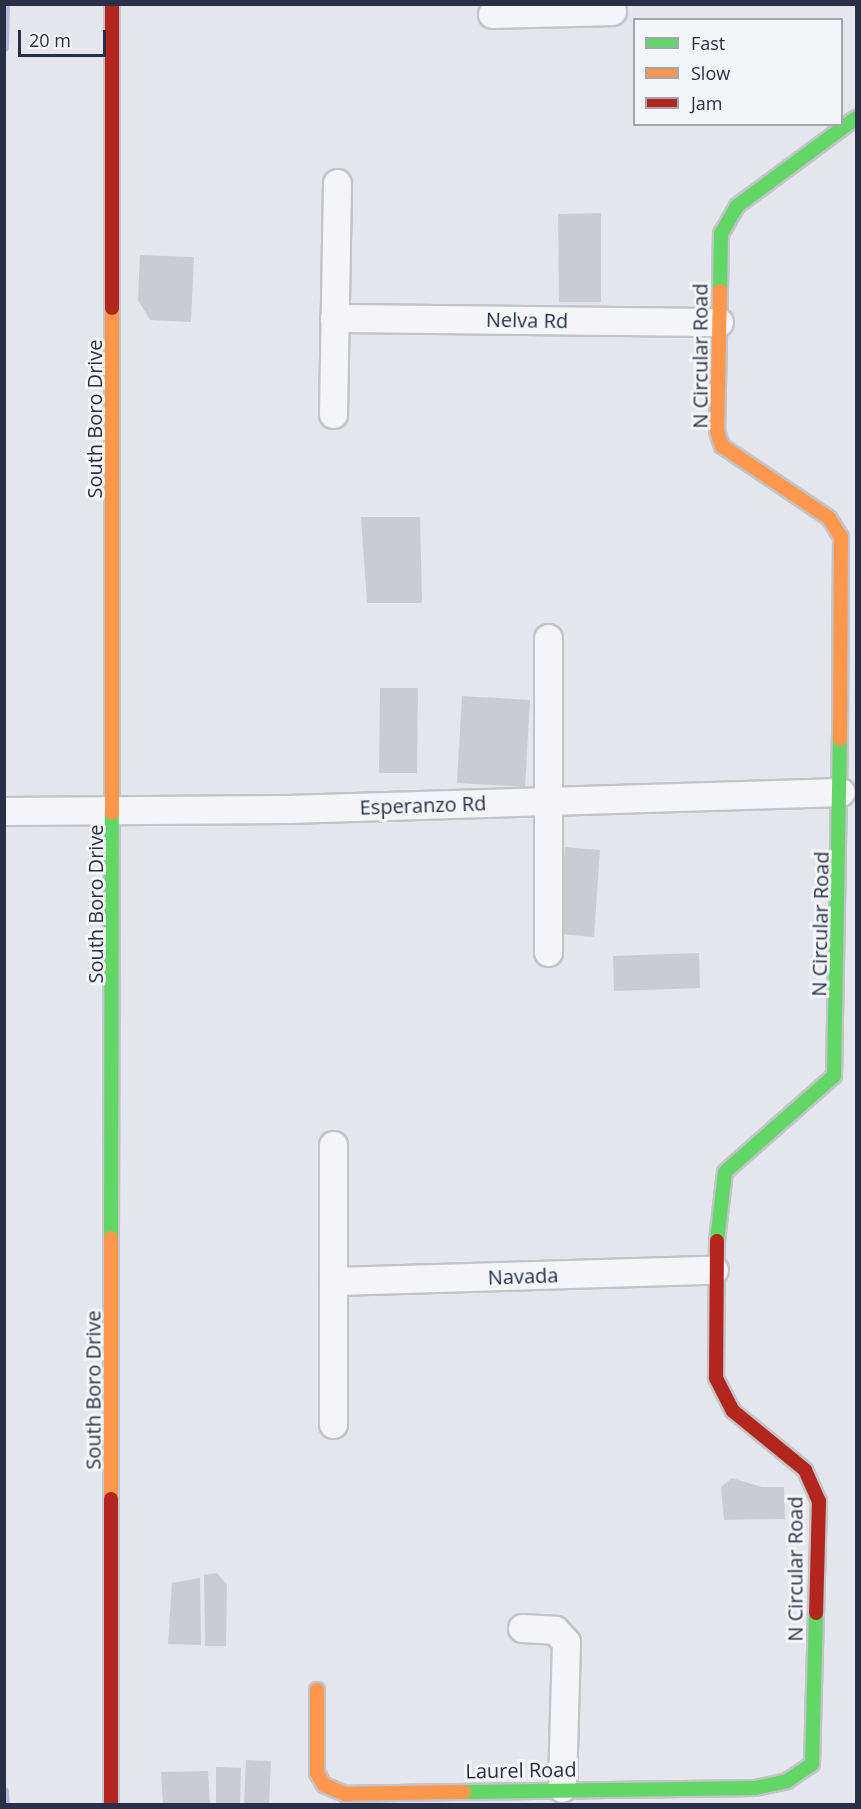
<!DOCTYPE html>
<html>
<head>
<meta charset="utf-8">
<style>
  body { margin:0 }
  #map { position:relative; width:861px; height:1809px; overflow:hidden; background:#e5e6eb; font-family:"Open Sans",sans-serif }
  div>[style] { position:absolute }
  .stream>* { height:9px; margin:-4.5px; padding:0 4.5px; transform-origin:4.5px; border-radius:4.5px; background:#b1bdd8 }
  .building>* { inset:0; background:#cbccd2 }
  .roads { filter:drop-shadow(2px 0 #c3c4c9) drop-shadow(-2px 0 #c3c4c9) drop-shadow(0 2px #c3c4c9) drop-shadow(0 -2px #c3c4c9) }
  .street>* { height:27px; margin:-13.5px; padding:0 13.5px; transform-origin:13.5px; border-radius:13.5px; background:#f5f5f7 }
  .fast>* { height:14px; margin:-7px; padding:0 7px; transform-origin:7px; border-radius:7px; background:#63d668 }
  .slow>* { height:14px; margin:-7px; padding:0 7px; transform-origin:7px; border-radius:7px; background:#ff974d }
  .jam>* { height:14px; margin:-7px; padding:0 7px; transform-origin:7px; border-radius:7px; background:#b3261e }
  span { translate:-50% -50%; white-space:nowrap; text-align:center; line-height:1.15; -webkit-text-stroke:6px #f3f5f9; paint-order:stroke }
  .street-label { font-size:20px; color:#292f47 }
  .frame { position:absolute; inset:0; border:6px solid #292f47; pointer-events:none }
  .legend { position:absolute; left:633px; top:18px; width:210px; height:108px; box-sizing:border-box; background:#f3f5f9; border:2px solid #a2a6b2; margin:0; padding:8px 10px; list-style:none; font-size:18px; color:#292f47 }
  .legend li { display:flex; align-items:center; gap:12px; height:30px }
  .legend b { width:30px; border:2px solid #a2a6b2 }
  .scale { position:absolute; left:18px; top:30px; width:88px; height:27px; box-sizing:border-box; border:3px solid #292f47; border-top:0; padding-left:8px; font-size:18px; line-height:21px; white-space:nowrap; color:#292f47; -webkit-text-stroke:4px #f3f5f9; paint-order:stroke }
</style>
</head>
<body>
<div id="map">
  <div class="stream">
    <i style="left:4px;top:47px;width:43px;rotate:-88.7deg"></i>
    <i style="left:4px;top:1791px;width:13px;rotate:86deg"></i>
  </div>
  <div class="building">
    <i style="clip-path:polygon(601px 213px,601px 302px,559px 302px,558px 214px)"></i>
    <i style="clip-path:polygon(140px 255px,194px 257px,191px 322px,150px 320px,138px 300px)"></i>
    <i style="clip-path:polygon(361px 517px,420px 517px,422px 603px,367px 603px)"></i>
    <i style="clip-path:polygon(380px 688px,418px 688px,417px 773px,379px 773px)"></i>
    <i style="clip-path:polygon(462px 696px,530px 700px,525px 787px,457px 783px)"></i>
    <i style="clip-path:polygon(565px 847px,600px 850px,594px 937px,558px 934px)"></i>
    <i style="clip-path:polygon(699px 953px,700px 988px,614px 991px,613px 956px)"></i>
    <i style="clip-path:polygon(732px 1478px,762px 1487px,784px 1487px,785px 1519px,724px 1520px,721px 1487px)"></i>
    <i style="clip-path:polygon(217px 1573px,227px 1585px,226px 1646px,205px 1646px,204px 1575px)"></i>
    <i style="clip-path:polygon(200px 1578px,201px 1645px,168px 1644px,172px 1583px)"></i>
    <i style="clip-path:polygon(246px 1760px,271px 1761px,269px 1804px,244px 1804px)"></i>
    <i style="clip-path:polygon(216px 1767px,241px 1768px,240px 1804px,216px 1804px)"></i>
    <i style="clip-path:polygon(208px 1771px,210px 1804px,163px 1804px,161px 1772px)"></i>
  </div>
  <div class="roads">
    <div class="street">
      <i style="left:492px;top:14px;width:120px;rotate:-1.4deg"></i>
      <i style="left:334px;top:318px;width:385px;rotate:0.6deg"></i>
      <i style="left:333px;top:414px;width:231px;rotate:-89deg"></i>
      <i style="left:548px;top:638px;width:314px;rotate:90deg"></i>
      <i style="left:4px;top:811px;width:283px;rotate:-0.4deg"></i>
      <i style="left:287px;top:809px;width:554px;rotate:-1.76deg"></i>
      <i style="left:333px;top:1145px;width:279px;rotate:90deg"></i>
      <i style="left:333px;top:1281px;width:381px;rotate:-1.7deg"></i>
      <i style="left:522px;top:1628px;width:33px;rotate:3deg"></i>
      <i style="left:555px;top:1630px;width:16px;rotate:47deg"></i>
      <i style="left:566px;top:1642px;width:146px;rotate:91.6deg"></i>
    </div>
    <div class="fast">
      <i style="left:720px;top:291px;width:57px;rotate:-89deg"></i>
      <i style="left:721px;top:234px;width:32px;rotate:-60deg"></i>
      <i style="left:737px;top:206px;width:148px;rotate:-36.5deg"></i>
      <i style="left:111px;top:1238px;width:425px;rotate:-89.9deg"></i>
      <i style="left:717px;top:1241px;width:69px;rotate:-83.4deg"></i>
      <i style="left:725px;top:1172px;width:145px;rotate:-41.4deg"></i>
      <i style="left:834px;top:1076px;width:337px;rotate:-89deg"></i>
      <i style="left:464px;top:1792px;width:291px;rotate:-0.8deg"></i>
      <i style="left:755px;top:1788px;width:33px;rotate:-12deg"></i>
      <i style="left:787px;top:1781px;width:30px;rotate:-34deg"></i>
      <i style="left:812px;top:1764px;width:151px;rotate:-88.5deg"></i>
    </div>
    <div class="slow">
      <i style="left:720px;top:291px;width:140px;rotate:91.2deg"></i>
      <i style="left:717px;top:431px;width:16px;rotate:72deg"></i>
      <i style="left:722px;top:446px;width:129px;rotate:33.9deg"></i>
      <i style="left:829px;top:518px;width:22px;rotate:58deg"></i>
      <i style="left:841px;top:537px;width:202px;rotate:90.3deg"></i>
      <i style="left:112px;top:813px;width:505px;rotate:-90deg"></i>
      <i style="left:111px;top:1499px;width:261px;rotate:-90deg"></i>
      <i style="left:317px;top:1690px;width:83px;rotate:90deg"></i>
      <i style="left:317px;top:1773px;width:14px;rotate:60deg"></i>
      <i style="left:324px;top:1785px;width:23px;rotate:23deg"></i>
      <i style="left:345px;top:1794px;width:119px;rotate:-1deg"></i>
    </div>
    <div class="jam">
      <i style="left:112px;top:308px;width:304px;rotate:-90deg"></i>
      <i style="left:717px;top:1241px;width:137px;rotate:90.4deg"></i>
      <i style="left:716px;top:1378px;width:37px;rotate:63deg"></i>
      <i style="left:733px;top:1411px;width:93px;rotate:39.3deg"></i>
      <i style="left:805px;top:1470px;width:34px;rotate:66deg"></i>
      <i style="left:819px;top:1501px;width:112px;rotate:91.5deg"></i>
      <i style="left:111px;top:1804px;width:305px;rotate:-90deg"></i>
    </div>
  </div>
  <div class="street-label">
    <span style="left:527px;top:320px;rotate:1deg">Nelva Rd</span>
    <span style="left:700px;top:356px;rotate:-90deg">N Circular Road</span>
    <span style="left:94px;top:419px;rotate:-90deg">South Boro Drive</span>
    <span style="left:423px;top:805px;rotate:-2deg">Esperanzo Rd</span>
    <span style="left:95px;top:904px;rotate:-90deg">South Boro Drive</span>
    <span style="left:820px;top:924px;rotate:-89deg">N Circular Road</span>
    <span style="left:523px;top:1276px;rotate:-2deg">Navada</span>
    <span style="left:93px;top:1390px;rotate:-90deg">South Boro Drive</span>
    <span style="left:795px;top:1569px;rotate:-90deg">N Circular Road</span>
    <span style="left:521px;top:1770px;rotate:-1deg">Laurel Road</span>
  </div>
  <div class="frame"></div>
  <ul class="legend">
  <li><b style="height:8px;background:#63d668"></b>Fast</li>
  <li><b style="height:8px;background:#ff974d"></b>Slow</li>
  <li><b style="height:8px;background:#b3261e"></b>Jam</li>
  </ul>
  <div class="scale">20 m</div>
</div>
</body>
</html>
